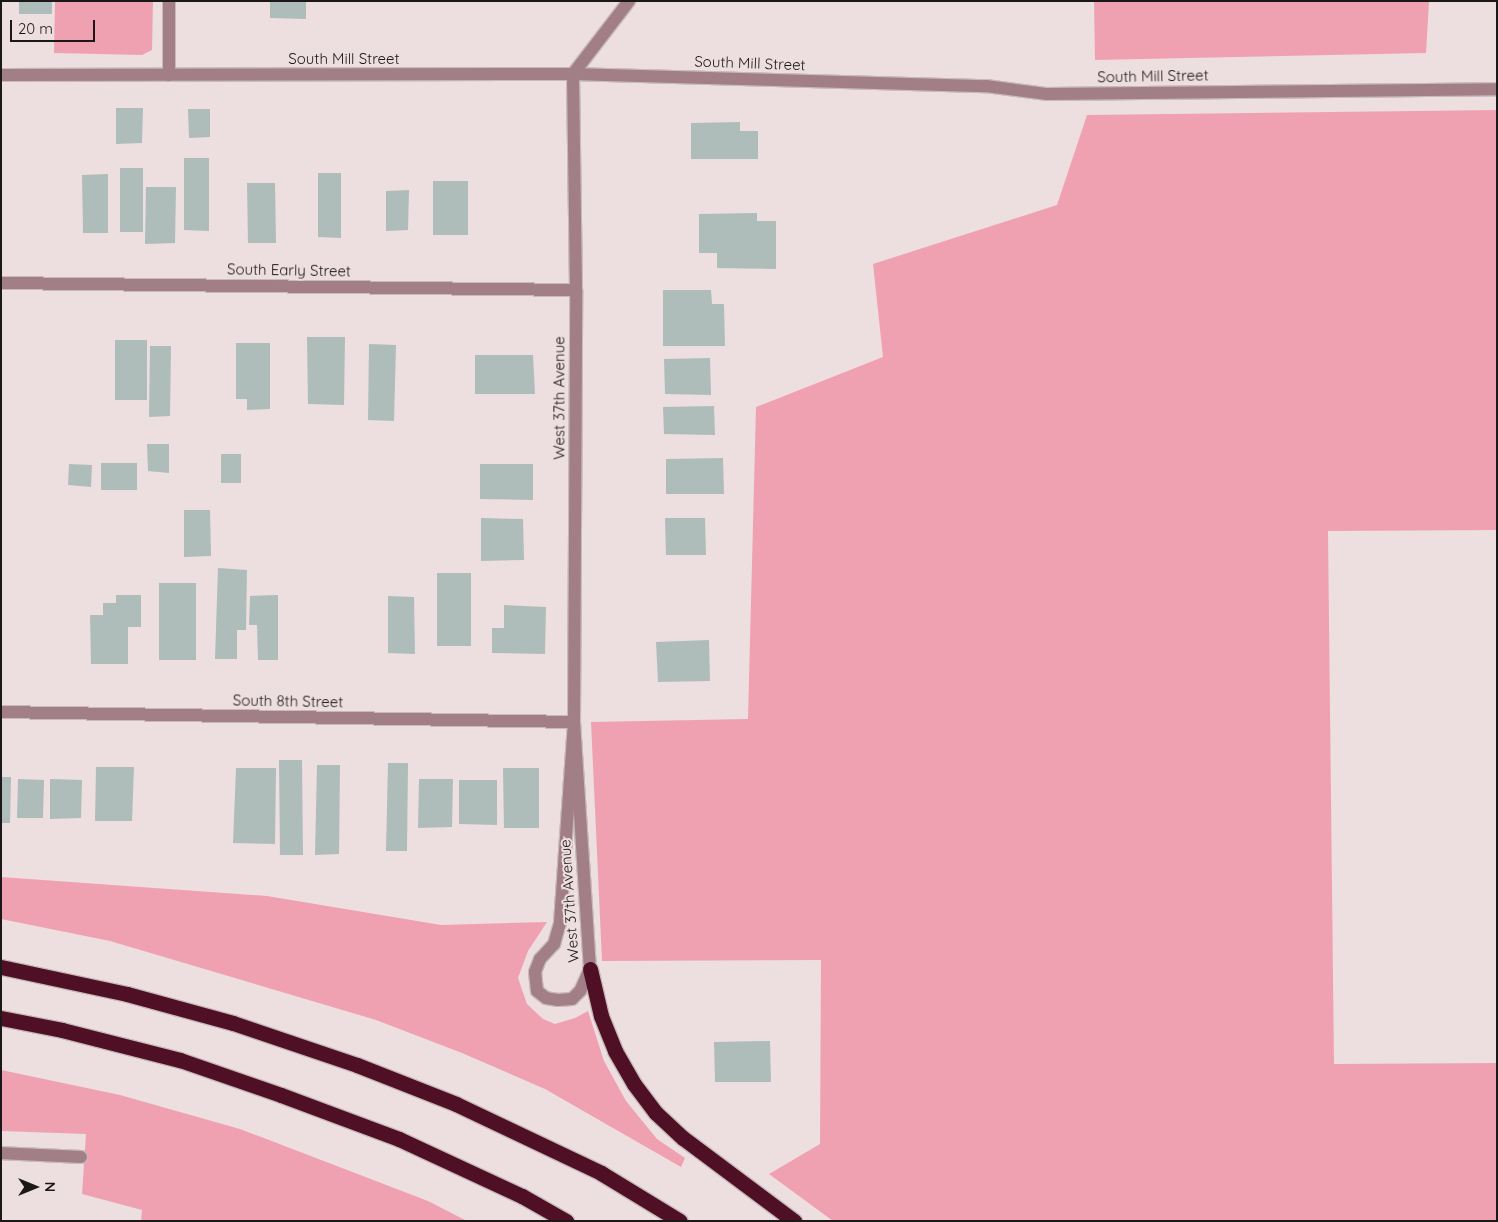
<!DOCTYPE html>
<html>
<head>
<meta charset="utf-8">
<style>
  body { margin:0 }
  #map { position:relative; width:1498px; height:1222px; overflow:hidden; background:#eddee0; font-family:Quicksand,sans-serif }
  div>[style] { position:absolute }
  .green>* { inset:0; background:#f0a1b1 }
  .building>* { inset:0; background:#aebdba }
  .roads { filter:drop-shadow(1px 0 #c7babc) drop-shadow(-1px 0 #c7babc) drop-shadow(0 1px #c7babc) drop-shadow(0 -1px #c7babc) }
  .minor>* { height:12px; margin:-6px; padding:0 6px; transform-origin:6px; border-radius:6px; background:#a27f86 }
  .highway>* { height:15px; margin:-7.5px; padding:0 7.5px; transform-origin:7.5px; border-radius:7.5px; background:#4f0f24 }
  span { translate:-50% -50%; white-space:nowrap; text-align:center; line-height:1.15; -webkit-text-stroke:4px #eddee0; paint-order:stroke }
  .street-label { font-size:15px; color:#1c1718 }
  .frame { position:absolute; inset:0; border:2px solid #1c1718; pointer-events:none }
  .north { position:absolute; left:10px; top:1162px; width:50px; height:50px; -webkit-text-stroke:4px #eddee0; paint-order:stroke; rotate:90deg; font-size:14px; font-weight:700; line-height:20px; text-align:center; color:#1c1718 }
  .north::after { content:''; display:block; margin:auto; width:18px; height:22px; background:#1c1718; clip-path:polygon(50% 0,100% 100%,50% 72%,0 100%) }
  .scale { position:absolute; left:10px; top:20px; width:85px; height:22px; box-sizing:border-box; border:2px solid #1c1718; border-top:0; padding-left:6px; font-size:15px; line-height:18px; white-space:nowrap; color:#1c1718; -webkit-text-stroke:4px #eddee0; paint-order:stroke }
</style>
</head>
<body>
<div id="map">
  <div class="green">
    <i style="clip-path:polygon(55px 1px,153px 1px,152px 50px,142px 55px,54px 53px)"></i>
    <i style="clip-path:polygon(1094px 1px,1429px 1px,1426px 53px,1095px 60px)"></i>
    <i style="clip-path:polygon(1497px 110px,1497px 530px,1328px 531px,1334px 1064px,1497px 1063px,1497px 1221px,833px 1221px,769px 1174px,820px 1144px,821px 960px,602px 961px,591px 722px,748px 719px,756px 407px,883px 357px,873px 264px,1057px 205px,1087px 115px)"></i>
    <i style="clip-path:polygon(1px 877px,267px 896px,441px 925px,547px 922px,528px 951px,518px 978px,527px 1004px,543px 1019px,555px 1024px,575px 1018px,588px 1011px,604px 1061px,626px 1101px,657px 1139px,685px 1158px,681px 1167px,545px 1089px,462px 1053px,376px 1020px,110px 941px,1px 919px)"></i>
    <i style="clip-path:polygon(1px 1070px,120px 1095px,240px 1129px,428px 1201px,467px 1221px,141px 1221px,142px 1210px,82px 1194px,86px 1134px,1px 1131px)"></i>
  </div>
  <div class="building">
    <i style="clip-path:polygon(19px 1px,52px 1px,52px 14px,19px 14px)"></i>
    <i style="clip-path:polygon(270px 1px,306px 1px,306px 19px,270px 18px)"></i>
    <i style="clip-path:polygon(116px 108px,143px 108px,142px 143px,116px 144px)"></i>
    <i style="clip-path:polygon(188px 109px,210px 109px,210px 137px,189px 138px)"></i>
    <i style="clip-path:polygon(740px 122px,740px 131px,758px 131px,758px 159px,691px 159px,691px 123px)"></i>
    <i style="clip-path:polygon(184px 158px,209px 158px,209px 231px,184px 230px)"></i>
    <i style="clip-path:polygon(120px 168px,143px 168px,143px 232px,120px 232px)"></i>
    <i style="clip-path:polygon(318px 173px,341px 173px,341px 238px,318px 237px)"></i>
    <i style="clip-path:polygon(108px 174px,108px 233px,83px 233px,82px 175px)"></i>
    <i style="clip-path:polygon(433px 181px,468px 181px,468px 235px,433px 235px)"></i>
    <i style="clip-path:polygon(247px 183px,275px 183px,276px 243px,248px 243px)"></i>
    <i style="clip-path:polygon(146px 187px,176px 187px,175px 243px,145px 244px)"></i>
    <i style="clip-path:polygon(409px 190px,408px 230px,386px 231px,386px 191px)"></i>
    <i style="clip-path:polygon(757px 213px,757px 221px,776px 221px,776px 269px,717px 268px,717px 253px,699px 253px,699px 214px)"></i>
    <i style="clip-path:polygon(663px 290px,711px 290px,712px 304px,724px 304px,725px 346px,663px 346px)"></i>
    <i style="clip-path:polygon(307px 337px,345px 337px,344px 405px,308px 404px)"></i>
    <i style="clip-path:polygon(115px 340px,147px 340px,147px 400px,115px 400px)"></i>
    <i style="clip-path:polygon(236px 343px,270px 343px,270px 409px,247px 410px,247px 399px,236px 399px)"></i>
    <i style="clip-path:polygon(369px 344px,396px 345px,394px 421px,368px 420px)"></i>
    <i style="clip-path:polygon(150px 346px,171px 346px,170px 416px,149px 417px)"></i>
    <i style="clip-path:polygon(475px 355px,533px 355px,535px 394px,475px 394px)"></i>
    <i style="clip-path:polygon(710px 358px,711px 395px,665px 394px,664px 359px)"></i>
    <i style="clip-path:polygon(714px 406px,715px 435px,664px 434px,663px 407px)"></i>
    <i style="clip-path:polygon(147px 444px,169px 444px,169px 473px,148px 471px)"></i>
    <i style="clip-path:polygon(221px 454px,241px 454px,241px 483px,221px 483px)"></i>
    <i style="clip-path:polygon(723px 458px,724px 494px,666px 494px,666px 459px)"></i>
    <i style="clip-path:polygon(101px 463px,137px 463px,137px 490px,101px 490px)"></i>
    <i style="clip-path:polygon(69px 464px,92px 465px,91px 487px,68px 485px)"></i>
    <i style="clip-path:polygon(480px 464px,533px 464px,533px 500px,480px 499px)"></i>
    <i style="clip-path:polygon(184px 510px,210px 510px,211px 556px,184px 557px)"></i>
    <i style="clip-path:polygon(481px 518px,523px 519px,524px 560px,481px 561px)"></i>
    <i style="clip-path:polygon(665px 518px,705px 518px,706px 555px,666px 555px)"></i>
    <i style="clip-path:polygon(218px 568px,247px 570px,246px 630px,237px 630px,237px 659px,215px 659px)"></i>
    <i style="clip-path:polygon(437px 573px,471px 573px,471px 646px,437px 646px)"></i>
    <i style="clip-path:polygon(159px 583px,196px 583px,196px 660px,159px 660px)"></i>
    <i style="clip-path:polygon(116px 595px,141px 595px,141px 627px,128px 627px,128px 664px,91px 664px,90px 615px,103px 615px,103px 603px,116px 603px)"></i>
    <i style="clip-path:polygon(278px 595px,278px 660px,258px 660px,257px 625px,249px 625px,250px 596px)"></i>
    <i style="clip-path:polygon(388px 596px,414px 597px,415px 654px,388px 653px)"></i>
    <i style="clip-path:polygon(504px 605px,546px 607px,545px 654px,492px 653px,492px 628px,504px 628px)"></i>
    <i style="clip-path:polygon(709px 640px,710px 681px,658px 682px,656px 642px)"></i>
    <i style="clip-path:polygon(279px 760px,302px 760px,303px 855px,280px 855px)"></i>
    <i style="clip-path:polygon(388px 763px,408px 763px,407px 851px,386px 851px)"></i>
    <i style="clip-path:polygon(317px 765px,340px 765px,339px 854px,315px 855px)"></i>
    <i style="clip-path:polygon(96px 767px,134px 767px,132px 821px,95px 821px)"></i>
    <i style="clip-path:polygon(236px 768px,276px 768px,275px 844px,233px 843px)"></i>
    <i style="clip-path:polygon(503px 768px,539px 768px,539px 828px,504px 828px)"></i>
    <i style="clip-path:polygon(1px 777px,11px 777px,10px 823px,1px 823px)"></i>
    <i style="clip-path:polygon(18px 779px,44px 780px,43px 818px,17px 818px)"></i>
    <i style="clip-path:polygon(50px 779px,82px 780px,81px 818px,50px 819px)"></i>
    <i style="clip-path:polygon(419px 779px,453px 779px,452px 827px,418px 828px)"></i>
    <i style="clip-path:polygon(459px 780px,497px 780px,497px 825px,459px 824px)"></i>
    <i style="clip-path:polygon(770px 1041px,771px 1082px,715px 1082px,714px 1042px)"></i>
  </div>
  <div class="roads">
    <div class="minor">
      <i style="left:169px;top:1px;width:74px;rotate:90deg"></i>
      <i style="left:1px;top:75px;width:572px;rotate:-0.1deg"></i>
      <i style="left:573px;top:74px;width:413px;rotate:1.7deg"></i>
      <i style="left:986px;top:86px;width:62px;rotate:7.5deg"></i>
      <i style="left:1047px;top:94px;width:450px;rotate:-0.6deg"></i>
      <i style="left:1px;top:283px;width:575px;rotate:0.7deg"></i>
      <i style="left:1px;top:712px;width:573px;rotate:1deg"></i>
      <i style="left:574px;top:722px;width:248px;rotate:86.3deg"></i>
      <i style="left:590px;top:969px;width:24px;rotate:114deg"></i>
      <i style="left:580px;top:991px;width:11px;rotate:135deg"></i>
      <i style="left:572px;top:999px;width:14px;rotate:176deg"></i>
      <i style="left:558px;top:1000px;width:12px;rotate:-171deg"></i>
      <i style="left:546px;top:998px;width:11px;rotate:-142deg"></i>
      <i style="left:537px;top:991px;width:19px;rotate:-96deg"></i>
      <i style="left:535px;top:972px;width:14px;rotate:-69deg"></i>
      <i style="left:540px;top:959px;width:21px;rotate:-47deg"></i>
      <i style="left:554px;top:944px;width:22px;rotate:-74deg"></i>
      <i style="left:560px;top:923px;width:201px;rotate:-86deg"></i>
      <i style="left:574px;top:722px;width:432px;rotate:-89.7deg"></i>
      <i style="left:576px;top:290px;width:216px;rotate:-90.8deg"></i>
      <i style="left:573px;top:74px;width:92px;rotate:-52.5deg"></i>
      <i style="left:1px;top:1153px;width:80px;rotate:2.9deg"></i>
    </div>
    <div class="highway">
      <i style="left:1px;top:967px;width:129px;rotate:12.1deg"></i>
      <i style="left:127px;top:994px;width:110px;rotate:15.3deg"></i>
      <i style="left:233px;top:1023px;width:131px;rotate:18.7deg"></i>
      <i style="left:357px;top:1065px;width:106px;rotate:21.5deg"></i>
      <i style="left:456px;top:1104px;width:161px;rotate:25.4deg"></i>
      <i style="left:601px;top:1173px;width:92px;rotate:31.3deg"></i>
      <i style="left:590px;top:969px;width:48px;rotate:76.8deg"></i>
      <i style="left:601px;top:1016px;width:38px;rotate:68deg"></i>
      <i style="left:615px;top:1051px;width:38px;rotate:60deg"></i>
      <i style="left:634px;top:1084px;width:36px;rotate:53deg"></i>
      <i style="left:656px;top:1113px;width:37px;rotate:43deg"></i>
      <i style="left:683px;top:1138px;width:139px;rotate:36.8deg"></i>
      <i style="left:1px;top:1018px;width:62px;rotate:11.1deg"></i>
      <i style="left:62px;top:1030px;width:122px;rotate:14.3deg"></i>
      <i style="left:180px;top:1060px;width:107px;rotate:19.1deg"></i>
      <i style="left:281px;top:1095px;width:126px;rotate:20.4deg"></i>
      <i style="left:399px;top:1139px;width:136px;rotate:24.9deg"></i>
      <i style="left:522px;top:1196px;width:51px;rotate:29.6deg"></i>
    </div>
  </div>
  <div class="street-label">
    <span style="left:344px;top:59px">South Mill Street</span>
    <span style="left:750px;top:63px;rotate:2deg">South Mill Street</span>
    <span style="left:1153px;top:76px;rotate:-1deg">South Mill Street</span>
    <span style="left:289px;top:270px;rotate:1deg">South Early Street</span>
    <span style="left:559px;top:398px;rotate:-90deg">West 37th Avenue</span>
    <span style="left:288px;top:701px;rotate:1deg">South 8th Street</span>
    <span style="left:569px;top:901px;rotate:-94deg">West 37th Avenue</span>
  </div>
  <div class="frame"></div>
  <div class="north">N</div>
  <div class="scale">20 m</div>
</div>
</body>
</html>
